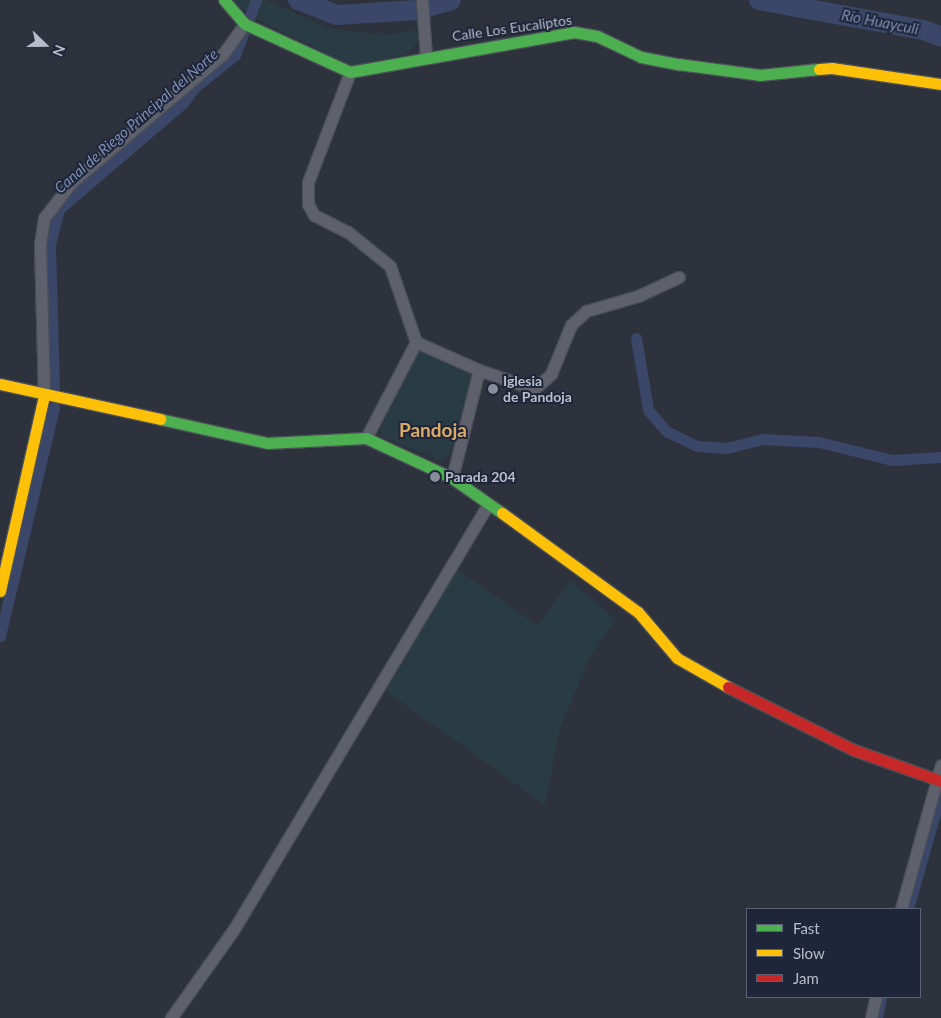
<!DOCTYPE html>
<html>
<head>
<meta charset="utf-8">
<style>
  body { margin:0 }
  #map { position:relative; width:941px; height:1018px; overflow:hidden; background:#2d323d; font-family:Lato,sans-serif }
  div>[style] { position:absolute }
  .green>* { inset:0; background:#293c44 }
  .canal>* { height:11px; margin:-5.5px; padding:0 5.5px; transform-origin:5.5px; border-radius:5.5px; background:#3a4769 }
  .river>* { height:20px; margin:-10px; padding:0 10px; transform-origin:10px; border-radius:10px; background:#3a4769 }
  .roads { filter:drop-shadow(1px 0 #4b4f57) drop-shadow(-1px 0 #4b4f57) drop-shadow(0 1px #4b4f57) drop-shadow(0 -1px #4b4f57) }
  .street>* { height:11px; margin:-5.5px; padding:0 5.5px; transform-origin:5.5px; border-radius:5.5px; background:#5e616b }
  .fast>* { height:11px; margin:-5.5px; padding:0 5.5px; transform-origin:5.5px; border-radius:5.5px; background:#4caf50 }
  .slow>* { height:11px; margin:-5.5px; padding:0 5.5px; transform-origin:5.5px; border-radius:5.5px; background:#ffc107 }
  .jam>* { height:11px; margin:-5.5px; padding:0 5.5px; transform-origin:5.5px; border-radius:5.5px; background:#c62828 }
  .dots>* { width:14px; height:14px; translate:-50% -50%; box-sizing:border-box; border:2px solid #1f2639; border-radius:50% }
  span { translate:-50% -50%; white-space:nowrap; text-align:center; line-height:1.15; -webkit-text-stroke:4px #1f2639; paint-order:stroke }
  .street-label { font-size:14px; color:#b8bdcd }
  .poi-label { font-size:14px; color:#b8bdcd; font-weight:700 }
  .left { translate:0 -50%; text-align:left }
  .water-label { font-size:15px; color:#7e8eb5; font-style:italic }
  .district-label { font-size:19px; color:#dbaa66; font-weight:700 }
  .legend { position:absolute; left:746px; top:908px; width:175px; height:90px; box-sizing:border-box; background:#1f2639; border:1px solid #5c6274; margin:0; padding:6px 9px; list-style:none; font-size:15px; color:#b8bdcd }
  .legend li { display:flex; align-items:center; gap:10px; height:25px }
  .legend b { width:25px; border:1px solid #5c6274 }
  .north { position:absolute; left:20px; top:20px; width:50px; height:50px; -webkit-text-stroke:4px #1f2639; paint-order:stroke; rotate:112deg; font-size:14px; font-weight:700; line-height:20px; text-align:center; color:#b8bdcd }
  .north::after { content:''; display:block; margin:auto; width:18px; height:22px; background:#b8bdcd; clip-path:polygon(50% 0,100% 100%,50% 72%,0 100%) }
</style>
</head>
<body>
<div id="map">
  <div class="green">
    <i style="clip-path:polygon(234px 0,266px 0,328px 28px,384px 35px,417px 30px,418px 42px,407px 54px,351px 66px,251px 16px)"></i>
    <i style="clip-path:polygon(420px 351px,465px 369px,473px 376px,449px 455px,440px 460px,381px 436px,380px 430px,413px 357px)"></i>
    <i style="clip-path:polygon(457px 569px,538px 626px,570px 581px,616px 620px,590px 657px,560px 728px,545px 805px,386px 691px)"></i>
  </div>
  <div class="canal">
    <i style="left:636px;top:338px;width:73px;rotate:80.5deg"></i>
    <i style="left:648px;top:410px;width:28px;rotate:49deg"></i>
    <i style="left:666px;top:431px;width:34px;rotate:26deg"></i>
    <i style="left:697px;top:446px;width:29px;rotate:4deg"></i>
    <i style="left:726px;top:448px;width:37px;rotate:-14deg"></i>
    <i style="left:762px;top:439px;width:57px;rotate:3deg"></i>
    <i style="left:819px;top:442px;width:75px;rotate:13.9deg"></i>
    <i style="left:892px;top:460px;width:49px;rotate:-3.5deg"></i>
    <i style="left:54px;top:388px;width:143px;rotate:-91.6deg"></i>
    <i style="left:50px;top:245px;width:37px;rotate:-76deg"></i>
    <i style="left:59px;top:209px;width:163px;rotate:-40.5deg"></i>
    <i style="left:183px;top:103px;width:20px;rotate:-53deg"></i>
    <i style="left:195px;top:87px;width:51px;rotate:-38.7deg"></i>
    <i style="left:235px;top:55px;width:59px;rotate:-69.1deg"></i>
    <i style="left:0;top:636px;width:235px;rotate:-76.7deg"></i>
    <i style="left:908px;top:909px;width:122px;rotate:-74.2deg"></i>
    <i style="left:877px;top:1018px;width:20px;rotate:-79deg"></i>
  </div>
  <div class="river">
    <i style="left:298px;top:0;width:42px;rotate:21deg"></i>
    <i style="left:337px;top:15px;width:80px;rotate:-3.6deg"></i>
    <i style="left:417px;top:10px;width:35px;rotate:-16deg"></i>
    <i style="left:759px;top:0;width:168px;rotate:10.3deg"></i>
    <i style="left:924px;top:30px;width:18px;rotate:22deg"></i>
  </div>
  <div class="roads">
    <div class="street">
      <i style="left:422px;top:0;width:57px;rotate:86deg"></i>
      <i style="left:350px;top:72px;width:118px;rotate:110.9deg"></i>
      <i style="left:308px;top:182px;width:22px;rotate:90deg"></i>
      <i style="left:308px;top:204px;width:13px;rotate:61deg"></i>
      <i style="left:314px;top:215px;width:38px;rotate:27deg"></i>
      <i style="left:348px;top:232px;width:54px;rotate:39deg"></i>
      <i style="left:390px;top:266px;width:80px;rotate:71.1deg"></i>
      <i style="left:479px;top:370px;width:58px;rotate:19.1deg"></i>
      <i style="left:534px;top:389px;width:23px;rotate:-41deg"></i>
      <i style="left:551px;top:374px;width:53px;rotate:-67.8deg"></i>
      <i style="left:571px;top:325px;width:21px;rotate:-43deg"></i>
      <i style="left:586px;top:311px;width:54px;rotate:-16.1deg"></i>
      <i style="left:638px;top:296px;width:45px;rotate:-24.9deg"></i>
      <i style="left:44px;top:396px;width:152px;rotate:-91.5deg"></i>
      <i style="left:40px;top:244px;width:26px;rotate:-81deg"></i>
      <i style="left:44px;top:218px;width:46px;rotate:-52.1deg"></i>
      <i style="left:72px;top:182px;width:198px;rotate:-40.3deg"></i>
      <i style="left:223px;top:54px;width:37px;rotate:-54deg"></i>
      <i style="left:366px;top:438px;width:108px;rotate:-62.5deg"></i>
      <i style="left:416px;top:342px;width:69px;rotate:24deg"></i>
      <i style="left:479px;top:370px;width:111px;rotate:104deg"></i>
      <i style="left:901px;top:909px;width:149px;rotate:-74.5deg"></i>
      <i style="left:171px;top:1018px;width:109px;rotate:-54.7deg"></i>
      <i style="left:234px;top:929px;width:495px;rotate:-59.1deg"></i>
      <i style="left:871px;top:1018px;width:22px;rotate:-77deg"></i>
    </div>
    <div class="fast">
      <i style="left:224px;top:0;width:32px;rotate:49deg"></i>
      <i style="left:245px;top:24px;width:115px;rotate:24.6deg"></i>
      <i style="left:350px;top:72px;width:228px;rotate:-10.1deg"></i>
      <i style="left:574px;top:32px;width:23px;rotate:10deg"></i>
      <i style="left:597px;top:36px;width:49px;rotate:25.5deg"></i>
      <i style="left:641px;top:57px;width:38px;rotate:11deg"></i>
      <i style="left:678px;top:64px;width:83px;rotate:7.6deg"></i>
      <i style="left:760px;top:75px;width:59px;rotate:-5.8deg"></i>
      <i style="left:160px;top:419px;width:110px;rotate:12.6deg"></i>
      <i style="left:267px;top:443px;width:99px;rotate:-2.9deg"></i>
      <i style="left:366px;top:438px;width:95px;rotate:24.9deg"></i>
      <i style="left:452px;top:478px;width:61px;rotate:35deg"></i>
    </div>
    <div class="slow">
      <i style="left:819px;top:69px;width:13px;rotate:-4deg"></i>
      <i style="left:832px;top:68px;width:110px;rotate:8.4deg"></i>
      <i style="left:0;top:384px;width:164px;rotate:12.3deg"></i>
      <i style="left:502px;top:513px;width:168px;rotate:36.1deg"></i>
      <i style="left:638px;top:612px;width:60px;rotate:49.7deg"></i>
      <i style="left:677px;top:658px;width:59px;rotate:29.6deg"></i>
      <i style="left:0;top:591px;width:200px;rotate:-77.3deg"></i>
    </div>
    <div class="jam">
      <i style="left:728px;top:687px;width:141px;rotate:26.6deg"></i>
      <i style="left:854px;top:750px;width:92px;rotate:19.6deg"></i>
    </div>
  </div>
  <div class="dots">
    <i style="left:493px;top:389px;background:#878c9b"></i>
    <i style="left:435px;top:477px;background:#878c9b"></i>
  </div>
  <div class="street-label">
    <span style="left:512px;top:28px;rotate:-8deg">Calle Los Eucaliptos</span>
  </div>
  <div class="poi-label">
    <span class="left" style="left:503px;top:389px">Iglesia<br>de Pandoja</span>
    <span class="left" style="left:445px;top:477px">Parada 204</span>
  </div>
  <div class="water-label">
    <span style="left:880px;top:22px;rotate:11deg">Río Huayculi</span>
    <span style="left:136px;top:121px;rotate:-41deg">Canal de Riego Principal del Norte</span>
  </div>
  <div class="district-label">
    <span style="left:433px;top:430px">Pandoja</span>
  </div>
  <ul class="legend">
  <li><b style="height:6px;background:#4caf50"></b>Fast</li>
  <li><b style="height:6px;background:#ffc107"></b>Slow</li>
  <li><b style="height:6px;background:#c62828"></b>Jam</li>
  </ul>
  <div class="north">N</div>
</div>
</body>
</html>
